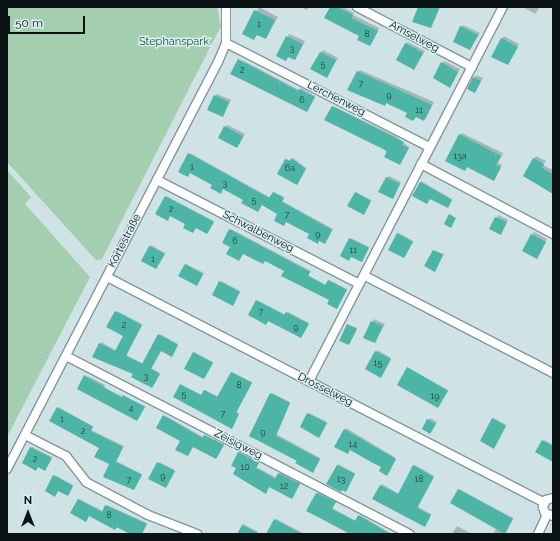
<!DOCTYPE html>
<html>
<head>
<meta charset="utf-8">
<style>
  body { margin:0 }
  #map { position:relative; width:560px; height:541px; overflow:hidden; background:#cfe3e7; font-family:Raleway,sans-serif }
  div>[style] { position:absolute }
  .green>* { inset:0; background:#a3ceaf }
  .shadow>* { inset:0; background:#0003 }
  .building>* { inset:0; background:#4db5a6 }
  .roads { filter:drop-shadow(1px 0 #83969a) drop-shadow(-1px 0 #83969a) drop-shadow(0 1px #83969a) drop-shadow(0 -1px #83969a) }
  .street>* { height:8px; margin:-4px; padding:0 4px; transform-origin:4px; border-radius:4px; background:#fff }
  span { translate:-50% -50%; white-space:nowrap; text-align:center; line-height:1.15; -webkit-text-stroke:3px #dcf0f4; paint-order:stroke }
  .number-label { font-size:9px; color:#1c3c38 }
  .number-label span { -webkit-text-stroke-width:0 }
  .street-label { font-size:11px; color:#0b1314 }
  .park-label { font-size:11px; color:#1d5030 }
  .frame { position:absolute; inset:0; border:8px solid #0b1314; pointer-events:none }
  .north { position:absolute; left:8px; top:493px; width:40px; height:40px; -webkit-text-stroke:3px #dcf0f4; paint-order:stroke; rotate:0deg; font-size:11px; font-weight:700; line-height:16px; text-align:center; color:#0b1314 }
  .north::after { content:''; display:block; margin:auto; width:14px; height:18px; background:#0b1314; clip-path:polygon(50% 0,100% 100%,50% 72%,0 100%) }
  .scale { position:absolute; left:8px; top:16px; width:77px; height:18px; box-sizing:border-box; border:2px solid #0b1314; border-top:0; padding-left:5px; font-size:12px; line-height:14px; white-space:nowrap; color:#0b1314; -webkit-text-stroke:3px #dcf0f4; paint-order:stroke }
</style>
</head>
<body>
<div id="map">
  <div class="green">
    <i style="clip-path:polygon(7px 7px,217px 7px,221px 26px,102px 259px,96px 260px,7px 162px)"></i>
    <i style="clip-path:polygon(7px 170px,31px 197px,25px 204px,90px 277px,7px 437px)"></i>
  </div>
  <div class="shadow">
    <i style="clip-path:polygon(259px 7px,278px 17px,266px 38px,258px 34px,254px 39px,243px 34px)"></i>
    <i style="clip-path:polygon(301px 7px,309px 7px,307px 10px)"></i>
    <i style="clip-path:polygon(331px 7px,343px 7px,354px 13px,353px 15px,379px 28px,372px 43px,370px 45px)"></i>
    <i style="clip-path:polygon(523px 7px,540px 7px,535px 14px)"></i>
    <i style="clip-path:polygon(463px 25px,480px 33px,470px 49px,461px 27px)"></i>
    <i style="clip-path:polygon(289px 34px,305px 41px,297px 56px,295px 59px,289px 56px,286px 60px,278px 56px)"></i>
    <i style="clip-path:polygon(504px 36px,519px 44px,508px 64px,502px 39px)"></i>
    <i style="clip-path:polygon(408px 42px,425px 51px,414px 69px,405px 44px)"></i>
    <i style="clip-path:polygon(323px 50px,338px 58px,327px 77px,321px 52px)"></i>
    <i style="clip-path:polygon(240px 59px,299px 90px,301px 88px,315px 96px,308px 110px)"></i>
    <i style="clip-path:polygon(444px 61px,460px 69px,452px 84px,442px 63px)"></i>
    <i style="clip-path:polygon(360px 70px,434px 102px,426px 118px,423px 120px,416px 116px,413px 120px,408px 112px,358px 72px)"></i>
    <i style="clip-path:polygon(476px 75px,483px 78px,475px 92px,468px 89px)"></i>
    <i style="clip-path:polygon(217px 94px,231px 100px,223px 116px,215px 96px)"></i>
    <i style="clip-path:polygon(333px 106px,395px 136px,409px 147px,400px 163px)"></i>
    <i style="clip-path:polygon(228px 125px,245px 134px,239px 145px,225px 127px)"></i>
    <i style="clip-path:polygon(462px 133px,503px 153px,498px 163px,502px 165px,494px 180px,468px 166px,465px 170px,460px 135px)"></i>
    <i style="clip-path:polygon(190px 153px,271px 198px,274px 192px,284px 197px,282px 201px,333px 229px,326px 242px,262px 204px,244px 199px,214px 184px)"></i>
    <i style="clip-path:polygon(536px 156px,546px 161px,543px 165px,553px 170px,553px 192px,534px 159px)"></i>
    <i style="clip-path:polygon(293px 158px,306px 168px,298px 183px,279px 174px,286px 159px,291px 161px)"></i>
    <i style="clip-path:polygon(389px 176px,401px 182px,392px 198px,386px 178px)"></i>
    <i style="clip-path:polygon(421px 181px,452px 199px,449px 206px,430px 198px,413px 196px)"></i>
    <i style="clip-path:polygon(356px 192px,371px 200px,364px 213px,356px 193px)"></i>
    <i style="clip-path:polygon(166px 196px,214px 221px,208px 232px,187px 224px)"></i>
    <i style="clip-path:polygon(498px 215px,508px 220px,501px 233px,491px 229px)"></i>
    <i style="clip-path:polygon(231px 229px,311px 271px,308px 275px,326px 285px,329px 280px,347px 289px,337px 307px,330px 299px,286px 270px,232px 246px)"></i>
    <i style="clip-path:polygon(534px 232px,547px 239px,539px 255px,532px 235px)"></i>
    <i style="clip-path:polygon(399px 233px,413px 241px,405px 256px,398px 234px)"></i>
    <i style="clip-path:polygon(351px 238px,369px 247px,362px 260px,350px 239px)"></i>
    <i style="clip-path:polygon(151px 245px,165px 253px,156px 268px,142px 261px)"></i>
    <i style="clip-path:polygon(433px 250px,444px 254px,435px 270px)"></i>
    <i style="clip-path:polygon(186px 264px,204px 273px,198px 284px,185px 265px)"></i>
    <i style="clip-path:polygon(221px 281px,240px 291px,234px 304px,220px 282px)"></i>
    <i style="clip-path:polygon(257px 300px,286px 315px,288px 312px,309px 323px,302px 336px)"></i>
    <i style="clip-path:polygon(117px 311px,142px 324px,126px 355px,144px 364px,160px 334px,178px 344px,173px 355px,161px 350px,151px 368px,160px 373px,153px 386px,134px 374px,93px 356px,101px 342px,117px 351px,124px 336px)"></i>
    <i style="clip-path:polygon(374px 319px,385px 324px,375px 342px,365px 337px)"></i>
    <i style="clip-path:polygon(347px 324px,357px 328px,349px 344px)"></i>
    <i style="clip-path:polygon(377px 350px,391px 358px,382px 375px,367px 369px)"></i>
    <i style="clip-path:polygon(194px 352px,213px 362px,205px 377px,194px 353px)"></i>
    <i style="clip-path:polygon(407px 367px,448px 390px,438px 407px)"></i>
    <i style="clip-path:polygon(232px 372px,252px 382px,236px 412px,239px 413px,232px 427px,180px 385px,202px 395px,205px 390px,219px 397px)"></i>
    <i style="clip-path:polygon(86px 375px,105px 385px,104px 388px,145px 406px,138px 419px)"></i>
    <i style="clip-path:polygon(272px 393px,290px 402px,276px 434px,320px 458px,314px 470px,250px 435px)"></i>
    <i style="clip-path:polygon(58px 407px,93px 426px,91px 430px,124px 446px,116px 461px,142px 474px,134px 488px,110px 464px,100px 448px)"></i>
    <i style="clip-path:polygon(309px 413px,327px 422px,320px 436px,301px 427px)"></i>
    <i style="clip-path:polygon(164px 415px,203px 437px,205px 435px,224px 444px,217px 457px)"></i>
    <i style="clip-path:polygon(430px 418px,437px 422px,430px 432px,428px 420px)"></i>
    <i style="clip-path:polygon(494px 418px,506px 425px,494px 447px,493px 419px)"></i>
    <i style="clip-path:polygon(346px 428px,396px 458px,388px 474px,382px 467px,350px 449px,336px 446px)"></i>
    <i style="clip-path:polygon(544px 440px,553px 445px,553px 461px,537px 452px)"></i>
    <i style="clip-path:polygon(32px 447px,52px 457px,45px 469px,31px 448px)"></i>
    <i style="clip-path:polygon(239px 452px,259px 462px,256px 467px,277px 478px,280px 473px,300px 483px,293px 497px,238px 468px)"></i>
    <i style="clip-path:polygon(159px 462px,175px 470px,166px 486px,150px 478px)"></i>
    <i style="clip-path:polygon(338px 464px,355px 473px,347px 490px,342px 489px)"></i>
    <i style="clip-path:polygon(415px 465px,434px 476px,418px 507px,431px 514px,426px 525px,374px 498px,382px 484px,399px 494px)"></i>
    <i style="clip-path:polygon(55px 475px,73px 485px,69px 494px,58px 490px)"></i>
    <i style="clip-path:polygon(459px 489px,513px 518px,504px 534px,493px 534px,496px 529px,452px 503px)"></i>
    <i style="clip-path:polygon(318px 492px,336px 501px,332px 508px,356px 521px,360px 515px,392px 534px,349px 534px,308px 511px)"></i>
    <i style="clip-path:polygon(79px 499px,103px 511px,107px 505px,147px 523px,141px 534px,131px 534px,89px 515px)"></i>
    <i style="clip-path:polygon(276px 519px,305px 534px,267px 534px)"></i>
    <i style="clip-path:polygon(243px 524px,258px 532px,257px 534px,238px 534px)"></i>
    <i style="clip-path:polygon(457px 526px,472px 534px,452px 534px)"></i>
  </div>
  <div class="building">
    <i style="clip-path:polygon(330px 7px,337px 7px,353px 15px,351px 18px,378px 31px,370px 46px,357px 40px,359px 36px,324px 18px)"></i>
    <i style="clip-path:polygon(418px 7px,440px 7px,431px 28px,412px 22px)"></i>
    <i style="clip-path:polygon(254px 10px,275px 20px,266px 39px,257px 35px,254px 40px,242px 34px)"></i>
    <i style="clip-path:polygon(460px 26px,478px 35px,470px 50px,453px 42px)"></i>
    <i style="clip-path:polygon(286px 36px,303px 44px,295px 60px,288px 57px,286px 61px,276px 56px)"></i>
    <i style="clip-path:polygon(501px 38px,518px 47px,508px 65px,491px 57px)"></i>
    <i style="clip-path:polygon(405px 43px,423px 53px,414px 70px,396px 60px)"></i>
    <i style="clip-path:polygon(320px 52px,336px 60px,327px 78px,310px 69px)"></i>
    <i style="clip-path:polygon(238px 59px,298px 91px,299px 89px,315px 97px,307px 112px,230px 74px)"></i>
    <i style="clip-path:polygon(441px 62px,458px 72px,450px 88px,433px 78px)"></i>
    <i style="clip-path:polygon(357px 71px,432px 105px,424px 121px,416px 117px,413px 121px,405px 117px,407px 113px,386px 103px,385px 106px,347px 90px)"></i>
    <i style="clip-path:polygon(473px 77px,481px 81px,475px 93px,467px 89px)"></i>
    <i style="clip-path:polygon(214px 95px,229px 102px,223px 117px,207px 110px)"></i>
    <i style="clip-path:polygon(332px 106px,404px 142px,402px 145px,409px 148px,400px 165px,384px 157px,387px 151px,324px 120px)"></i>
    <i style="clip-path:polygon(224px 126px,243px 136px,237px 148px,218px 138px)"></i>
    <i style="clip-path:polygon(459px 134px,501px 156px,496px 165px,501px 167px,494px 181px,467px 167px,465px 171px,445px 161px)"></i>
    <i style="clip-path:polygon(188px 153px,269px 198px,273px 192px,284px 198px,282px 202px,332px 230px,325px 244px,319px 241px,318px 244px,307px 238px,309px 234px,286px 222px,284px 226px,274px 221px,277px 214px,262px 205px,258px 212px,241px 203px,243px 200px,223px 189px,221px 194px,210px 188px,212px 185px,190px 173px,188px 177px,178px 172px)"></i>
    <i style="clip-path:polygon(291px 158px,306px 169px,297px 185px,277px 174px,285px 159px,290px 161px)"></i>
    <i style="clip-path:polygon(533px 158px,544px 164px,542px 168px,553px 174px,553px 194px,523px 176px)"></i>
    <i style="clip-path:polygon(386px 177px,400px 184px,393px 199px,378px 192px)"></i>
    <i style="clip-path:polygon(420px 182px,452px 200px,448px 208px,430px 199px,427px 204px,412px 196px)"></i>
    <i style="clip-path:polygon(355px 192px,371px 201px,364px 215px,347px 206px)"></i>
    <i style="clip-path:polygon(165px 196px,214px 222px,207px 234px,196px 228px,193px 233px,183px 228px,185px 224px,170px 216px,168px 221px,155px 214px)"></i>
    <i style="clip-path:polygon(449px 214px,456px 218px,451px 228px,444px 224px)"></i>
    <i style="clip-path:polygon(495px 217px,507px 222px,501px 235px,489px 229px)"></i>
    <i style="clip-path:polygon(229px 229px,310px 272px,308px 276px,325px 285px,328px 280px,347px 290px,337px 309px,327px 304px,329px 300px,281px 276px,284px 271px,265px 261px,263px 264px,243px 254px,239px 261px,226px 254px,230px 247px,222px 243px)"></i>
    <i style="clip-path:polygon(397px 233px,413px 242px,404px 258px,388px 250px)"></i>
    <i style="clip-path:polygon(531px 234px,546px 242px,537px 259px,522px 251px)"></i>
    <i style="clip-path:polygon(349px 238px,369px 248px,362px 262px,351px 257px,349px 261px,340px 256px)"></i>
    <i style="clip-path:polygon(149px 246px,165px 254px,156px 269px,141px 261px)"></i>
    <i style="clip-path:polygon(433px 250px,443px 255px,435px 272px,424px 266px)"></i>
    <i style="clip-path:polygon(185px 264px,203px 274px,197px 286px,178px 276px)"></i>
    <i style="clip-path:polygon(219px 281px,240px 292px,233px 306px,212px 295px)"></i>
    <i style="clip-path:polygon(256px 300px,284px 315px,286px 312px,309px 324px,301px 338px,268px 321px,266px 325px,248px 315px)"></i>
    <i style="clip-path:polygon(115px 311px,142px 325px,126px 356px,142px 364px,158px 334px,178px 345px,172px 357px,161px 351px,151px 369px,160px 374px,152px 388px,131px 377px,133px 374px,92px 357px,99px 343px,115px 351px,123px 336px,106px 327px)"></i>
    <i style="clip-path:polygon(371px 321px,383px 326px,375px 343px,363px 338px)"></i>
    <i style="clip-path:polygon(347px 324px,357px 329px,349px 345px,339px 341px)"></i>
    <i style="clip-path:polygon(375px 351px,391px 359px,381px 378px,365px 369px)"></i>
    <i style="clip-path:polygon(193px 352px,213px 363px,204px 379px,184px 369px)"></i>
    <i style="clip-path:polygon(407px 367px,448px 391px,438px 408px,397px 385px)"></i>
    <i style="clip-path:polygon(231px 372px,252px 383px,236px 413px,239px 414px,232px 429px,173px 397px,180px 384px,201px 395px,204px 390px,217px 397px)"></i>
    <i style="clip-path:polygon(84px 375px,122px 398px,123px 395px,145px 407px,137px 421px,77px 389px)"></i>
    <i style="clip-path:polygon(270px 393px,290px 403px,276px 436px,320px 459px,313px 473px,295px 463px,297px 461px,249px 436px)"></i>
    <i style="clip-path:polygon(57px 407px,93px 427px,91px 431px,123px 447px,116px 462px,142px 475px,134px 490px,103px 477px,109px 464px,94px 457px,99px 448px,49px 421px)"></i>
    <i style="clip-path:polygon(307px 413px,327px 423px,319px 438px,300px 427px)"></i>
    <i style="clip-path:polygon(163px 415px,202px 438px,204px 435px,224px 445px,216px 459px,193px 447px,188px 456px,175px 450px,180px 441px,156px 428px)"></i>
    <i style="clip-path:polygon(492px 418px,506px 426px,494px 449px,480px 441px)"></i>
    <i style="clip-path:polygon(427px 419px,436px 424px,430px 434px,422px 429px)"></i>
    <i style="clip-path:polygon(344px 429px,396px 459px,387px 476px,379px 471px,381px 467px,371px 462px,350px 450px,348px 454px,334px 447px)"></i>
    <i style="clip-path:polygon(542px 440px,553px 446px,553px 462px,535px 452px)"></i>
    <i style="clip-path:polygon(30px 447px,52px 458px,45px 471px,38px 467px,36px 471px,22px 463px)"></i>
    <i style="clip-path:polygon(238px 452px,259px 463px,256px 468px,275px 479px,278px 473px,300px 484px,292px 499px,269px 487px,266px 494px,233px 474px,236px 468px,231px 466px)"></i>
    <i style="clip-path:polygon(157px 462px,175px 471px,166px 488px,148px 479px)"></i>
    <i style="clip-path:polygon(337px 465px,355px 474px,346px 492px,342px 490px,341px 492px,326px 484px)"></i>
    <i style="clip-path:polygon(413px 465px,434px 477px,417px 508px,431px 515px,425px 527px,372px 499px,380px 485px,398px 494px)"></i>
    <i style="clip-path:polygon(53px 475px,73px 486px,68px 496px,58px 491px,55px 497px,45px 491px)"></i>
    <i style="clip-path:polygon(458px 489px,513px 519px,505px 534px,450px 503px)"></i>
    <i style="clip-path:polygon(316px 493px,336px 502px,332px 509px,355px 521px,358px 515px,390px 534px,351px 534px,306px 511px)"></i>
    <i style="clip-path:polygon(78px 499px,102px 512px,105px 505px,147px 524px,142px 534px,130px 534px,117px 527px,115px 530px,89px 516px,86px 522px,70px 513px)"></i>
    <i style="clip-path:polygon(274px 519px,302px 534px,266px 534px)"></i>
    <i style="clip-path:polygon(242px 525px,260px 534px,237px 534px)"></i>
  </div>
  <div class="roads">
    <div class="street">
      <i style="left:357px;top:7px;width:130px;rotate:27.6deg"></i>
      <i style="left:226px;top:43px;width:228px;rotate:27.1deg"></i>
      <i style="left:421px;top:164px;width:149px;rotate:27.9deg"></i>
      <i style="left:157px;top:180px;width:227px;rotate:27.2deg"></i>
      <i style="left:365px;top:276px;width:212px;rotate:27.3deg"></i>
      <i style="left:107px;top:277px;width:492px;rotate:27.3deg"></i>
      <i style="left:66px;top:356px;width:387px;rotate:27.4deg"></i>
      <i style="left:309px;top:381px;width:421px;rotate:-62.6deg"></i>
      <i style="left:25px;top:435px;width:46px;rotate:27.1deg"></i>
      <i style="left:66px;top:456px;width:33px;rotate:52deg"></i>
      <i style="left:86px;top:482px;width:70px;rotate:28deg"></i>
      <i style="left:148px;top:515px;width:53px;rotate:21.2deg"></i>
      <i style="left:7px;top:469px;width:458px;rotate:-62.6deg"></i>
      <i style="left:218px;top:62px;width:21px;rotate:-67deg"></i>
      <i style="left:226px;top:43px;width:36px;rotate:-90deg"></i>
      <i style="left:553px;top:498px;width:7px;rotate:164deg"></i>
      <i style="left:546px;top:500px;width:8px;rotate:113deg"></i>
      <i style="left:543px;top:507px;width:6px;rotate:72deg"></i>
      <i style="left:545px;top:513px;width:9px;rotate:21deg"></i>
      <i style="left:538px;top:534px;width:21px;rotate:-65deg"></i>
    </div>
  </div>
  <div class="number-label">
    <span style="left:259px;top:24px">1</span>
    <span style="left:367px;top:34px">8</span>
    <span style="left:292px;top:48px">3</span>
    <span style="left:323px;top:64px">5</span>
    <span style="left:242px;top:70px">2</span>
    <span style="left:361px;top:84px">7</span>
    <span style="left:389px;top:95px">9</span>
    <span style="left:302px;top:100px">6</span>
    <span style="left:419px;top:110px">11</span>
    <span style="left:460px;top:156px">13a</span>
    <span style="left:192px;top:167px">1</span>
    <span style="left:290px;top:168px">6a</span>
    <span style="left:225px;top:183px">3</span>
    <span style="left:254px;top:200px">5</span>
    <span style="left:171px;top:209px">2</span>
    <span style="left:287px;top:215px">7</span>
    <span style="left:318px;top:234px">9</span>
    <span style="left:235px;top:241px">6</span>
    <span style="left:353px;top:250px">11</span>
    <span style="left:153px;top:259px">1</span>
    <span style="left:261px;top:312px">7</span>
    <span style="left:124px;top:325px">2</span>
    <span style="left:296px;top:327px">9</span>
    <span style="left:378px;top:363px">15</span>
    <span style="left:146px;top:376px">3</span>
    <span style="left:239px;top:385px">8</span>
    <span style="left:184px;top:394px">5</span>
    <span style="left:435px;top:396px">19</span>
    <span style="left:131px;top:408px">4</span>
    <span style="left:223px;top:414px">7</span>
    <span style="left:62px;top:419px">1</span>
    <span style="left:83px;top:431px">2</span>
    <span style="left:263px;top:432px">9</span>
    <span style="left:353px;top:444px">14</span>
    <span style="left:35px;top:459px">2</span>
    <span style="left:245px;top:467px">10</span>
    <span style="left:163px;top:476px">9</span>
    <span style="left:341px;top:479px">13</span>
    <span style="left:419px;top:479px">18</span>
    <span style="left:129px;top:480px">7</span>
    <span style="left:284px;top:486px">12</span>
    <span style="left:109px;top:515px">8</span>
  </div>
  <div class="street-label">
    <span style="left:414px;top:37px;rotate:28deg">Amselweg</span>
    <span style="left:336px;top:99px;rotate:27deg">Lerchenweg</span>
    <span style="left:258px;top:232px;rotate:27deg">Schwalbenweg</span>
    <span style="left:125px;top:241px;rotate:-63deg">Körtestraße</span>
    <span style="left:325px;top:390px;rotate:27deg">Drosselweg</span>
    <span style="left:238px;top:445px;rotate:27deg">Zeisigweg</span>
  </div>
  <div class="park-label">
    <span style="left:174px;top:42px">Stephanspark</span>
  </div>
  <div class="frame"></div>
  <div class="north">N</div>
  <div class="scale">50 m</div>
</div>
</body>
</html>
